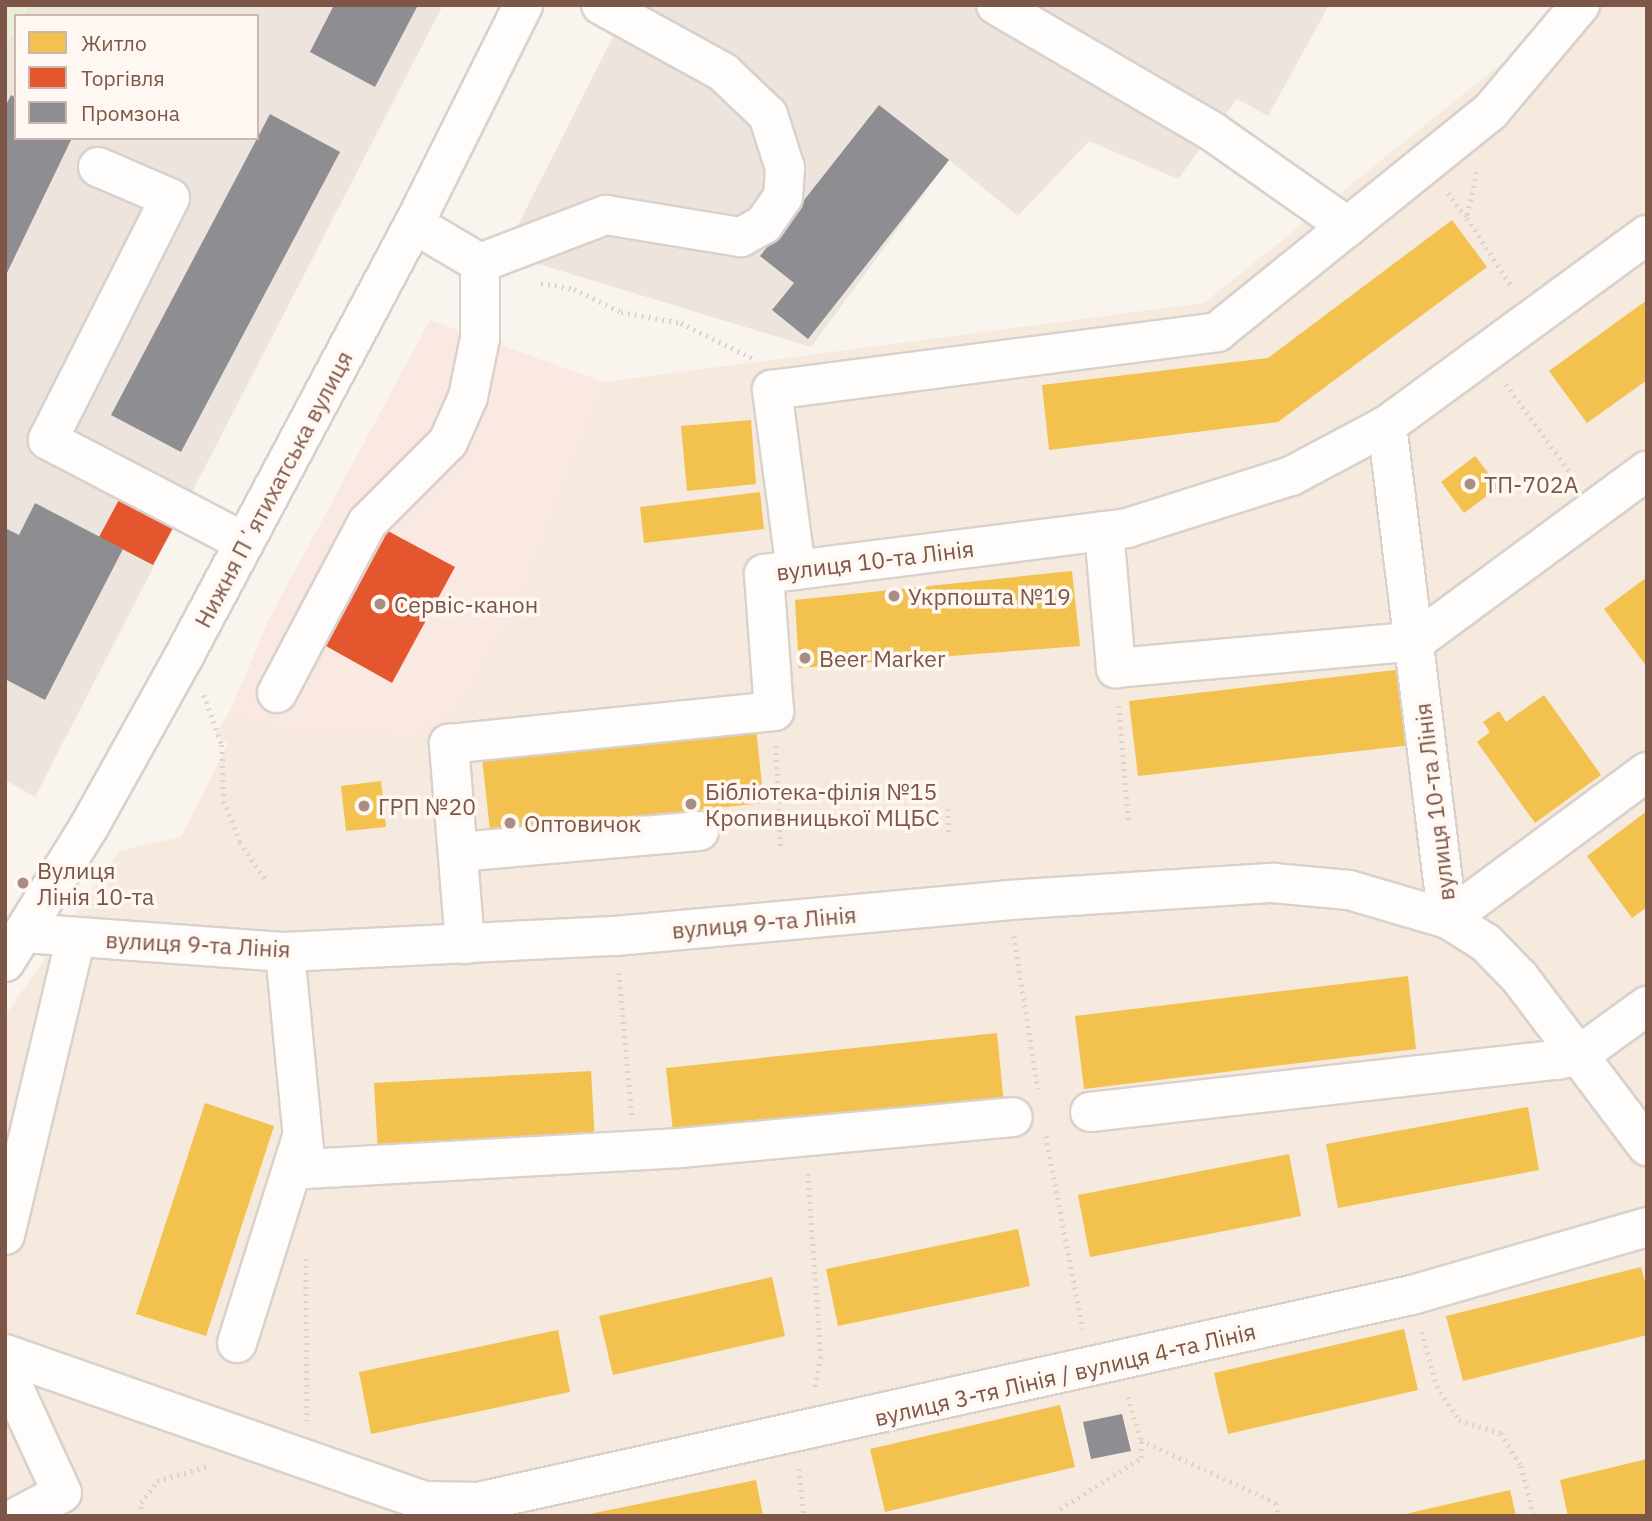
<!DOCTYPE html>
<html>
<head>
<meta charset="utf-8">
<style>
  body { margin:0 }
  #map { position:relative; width:1652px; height:1521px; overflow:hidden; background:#faf4ee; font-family:"IBM Plex Sans",sans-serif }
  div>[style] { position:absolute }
  .residential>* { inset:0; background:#f6e9de }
  .commercial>* { inset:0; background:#fae8e2 }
  .industrial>* { inset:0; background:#ede4dd }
  .green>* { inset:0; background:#e8f1d7 }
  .homes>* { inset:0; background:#f2c14e }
  .shops>* { inset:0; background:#e4572e }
  .industry>* { inset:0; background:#8d8d92 }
  .path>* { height:4.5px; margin-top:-2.25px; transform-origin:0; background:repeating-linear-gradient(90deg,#ddd2ce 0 2px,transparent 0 7px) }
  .roads { filter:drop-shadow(2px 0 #d9d1cc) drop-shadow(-2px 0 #d9d1cc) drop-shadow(0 2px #d9d1cc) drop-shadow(0 -2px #d9d1cc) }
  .minor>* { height:38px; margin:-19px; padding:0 19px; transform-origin:19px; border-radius:19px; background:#fefdfc }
  .dots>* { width:19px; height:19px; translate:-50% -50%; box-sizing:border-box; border:4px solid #fff8f2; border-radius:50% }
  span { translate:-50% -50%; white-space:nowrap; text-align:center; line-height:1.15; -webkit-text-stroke:7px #fff8f2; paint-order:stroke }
  .poi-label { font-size:23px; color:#7d5648 }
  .left { translate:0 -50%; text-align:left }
  .street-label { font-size:23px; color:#7d5648 }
  .frame { position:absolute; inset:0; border:7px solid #7d5648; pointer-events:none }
  .legend { position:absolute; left:14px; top:14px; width:245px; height:126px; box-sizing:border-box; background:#fff8f2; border:2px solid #cbb7ae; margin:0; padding:9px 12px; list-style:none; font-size:21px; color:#7d5648 }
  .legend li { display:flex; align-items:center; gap:14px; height:35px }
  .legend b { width:35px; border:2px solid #cbb7ae }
</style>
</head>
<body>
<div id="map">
  <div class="residential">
    <i style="clip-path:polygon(1574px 5px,1647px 5px,1647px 1516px,5px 1516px,5px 1016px,119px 851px,181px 837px,228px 744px,215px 735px,230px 711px,281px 730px,514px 613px,604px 382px,1204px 303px)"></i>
  </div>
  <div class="commercial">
    <i style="clip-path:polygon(430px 320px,604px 382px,514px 613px,458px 709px,415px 737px,281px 730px,230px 711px,269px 619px)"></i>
  </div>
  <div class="industrial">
    <i style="clip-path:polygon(29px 5px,443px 5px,35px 797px,5px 780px,5px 47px,16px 29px,16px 138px,257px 138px,257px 16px,23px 16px)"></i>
    <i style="clip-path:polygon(629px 5px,1329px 5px,1268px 116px,1237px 99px,1178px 179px,1089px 141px,1018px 216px,949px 160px,811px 347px,532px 262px,514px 233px)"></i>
  </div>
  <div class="green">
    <i style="clip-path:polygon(5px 5px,29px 5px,23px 16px,16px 16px,16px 28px,5px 47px)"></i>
  </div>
  <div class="homes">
    <i style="clip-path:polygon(1452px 220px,1487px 267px,1278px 422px,1049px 450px,1042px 385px,1268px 358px)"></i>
    <i style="clip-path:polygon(1647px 300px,1647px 380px,1587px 423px,1549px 371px)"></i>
    <i style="clip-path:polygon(751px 420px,756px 484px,687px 491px,681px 426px)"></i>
    <i style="clip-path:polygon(1475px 456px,1499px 487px,1464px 513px,1441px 482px)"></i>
    <i style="clip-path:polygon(760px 492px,764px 529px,644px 543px,640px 507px)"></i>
    <i style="clip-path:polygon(1072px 571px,1080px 646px,799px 668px,795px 600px)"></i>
    <i style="clip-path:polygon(1647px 577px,1647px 667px,1604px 609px)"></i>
    <i style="clip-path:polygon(1404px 669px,1412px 745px,1138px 776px,1129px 701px)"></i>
    <i style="clip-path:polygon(1544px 695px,1601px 775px,1535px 823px,1477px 742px,1490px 732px,1483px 722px,1499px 711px,1506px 722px)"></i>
    <i style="clip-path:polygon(756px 729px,764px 803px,490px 831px,482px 757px)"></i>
    <i style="clip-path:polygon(381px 781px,386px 827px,346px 831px,341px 786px)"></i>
    <i style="clip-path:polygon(1647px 811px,1647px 907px,1632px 918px,1587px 856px)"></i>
    <i style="clip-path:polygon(1408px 976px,1416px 1049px,1084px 1089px,1075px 1016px)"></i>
    <i style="clip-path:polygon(997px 1033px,1004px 1105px,674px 1140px,666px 1068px)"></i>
    <i style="clip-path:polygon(591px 1071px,595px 1142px,378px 1154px,374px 1083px)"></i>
    <i style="clip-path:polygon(205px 1103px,274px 1126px,206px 1336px,136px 1314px)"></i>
    <i style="clip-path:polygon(1528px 1107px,1539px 1170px,1338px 1208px,1326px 1144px)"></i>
    <i style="clip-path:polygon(1289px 1154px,1301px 1216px,1090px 1257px,1078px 1195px)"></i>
    <i style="clip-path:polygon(1018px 1229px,1030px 1286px,838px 1326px,826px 1269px)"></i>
    <i style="clip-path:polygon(1641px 1267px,1647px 1289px,1647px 1335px,1463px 1381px,1446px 1316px)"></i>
    <i style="clip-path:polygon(772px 1277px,785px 1336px,613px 1375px,599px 1316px)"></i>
    <i style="clip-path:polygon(1404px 1329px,1418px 1390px,1228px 1434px,1214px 1373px)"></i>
    <i style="clip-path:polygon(558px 1330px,570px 1392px,371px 1434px,359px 1372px)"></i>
    <i style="clip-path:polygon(1060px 1405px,1075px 1467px,885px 1512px,870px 1449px)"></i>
    <i style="clip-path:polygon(1647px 1459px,1647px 1516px,1568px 1516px,1560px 1480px)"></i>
    <i style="clip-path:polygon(756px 1480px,763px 1516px,585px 1516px,585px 1515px)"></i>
    <i style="clip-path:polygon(1510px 1490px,1516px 1516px,1401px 1516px,1401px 1515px)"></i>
  </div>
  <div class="shops">
    <i style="clip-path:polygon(121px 496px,175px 524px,153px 565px,99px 537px)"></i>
    <i style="clip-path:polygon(388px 531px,455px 567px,392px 683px,326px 646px)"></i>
  </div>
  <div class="industry">
    <i style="clip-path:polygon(334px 5px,418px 5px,375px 87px,310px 52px)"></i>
    <i style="clip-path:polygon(11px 95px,16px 98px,16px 138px,72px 138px,5px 277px,5px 107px)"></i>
    <i style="clip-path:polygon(879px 105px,949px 160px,808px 339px,772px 310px,794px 283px,760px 256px)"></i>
    <i style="clip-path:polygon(270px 114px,340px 152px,181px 452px,111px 415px)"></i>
    <i style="clip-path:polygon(35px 503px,123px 549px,45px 700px,5px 679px,5px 528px,19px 535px)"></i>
    <i style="clip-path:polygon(1122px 1414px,1131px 1451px,1091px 1459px,1083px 1422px)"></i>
  </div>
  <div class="path">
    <i style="left:1477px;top:172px;width:47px;rotate:102.3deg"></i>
    <i style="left:1467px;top:218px;width:84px;rotate:56.7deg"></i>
    <i style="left:1448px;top:193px;width:30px;rotate:53deg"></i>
    <i style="left:541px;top:283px;width:34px;rotate:10deg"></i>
    <i style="left:574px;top:289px;width:52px;rotate:26.1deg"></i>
    <i style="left:621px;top:312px;width:61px;rotate:10.4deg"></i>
    <i style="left:681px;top:323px;width:81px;rotate:26.3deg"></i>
    <i style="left:1506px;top:384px;width:117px;rotate:54deg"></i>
    <i style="left:204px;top:695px;width:53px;rotate:70.2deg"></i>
    <i style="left:222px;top:745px;width:56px;rotate:88deg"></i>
    <i style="left:224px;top:801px;width:44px;rotate:68.7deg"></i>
    <i style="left:240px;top:842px;width:45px;rotate:56deg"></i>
    <i style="left:1119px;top:706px;width:118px;rotate:85.2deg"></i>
    <i style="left:776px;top:746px;width:103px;rotate:87.2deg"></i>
    <i style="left:948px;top:809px;width:28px;rotate:88deg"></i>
    <i style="left:1014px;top:936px;width:155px;rotate:81.1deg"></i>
    <i style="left:619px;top:973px;width:143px;rotate:84.8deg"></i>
    <i style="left:1046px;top:1136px;width:197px;rotate:79.2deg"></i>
    <i style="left:808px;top:1174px;width:183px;rotate:85.9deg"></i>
    <i style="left:821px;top:1357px;width:32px;rotate:101deg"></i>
    <i style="left:306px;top:1259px;width:162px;rotate:89.6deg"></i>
    <i style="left:1422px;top:1332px;width:56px;rotate:74.5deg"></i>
    <i style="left:1437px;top:1386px;width:40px;rotate:57.1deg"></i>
    <i style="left:1459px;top:1420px;width:44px;rotate:17.2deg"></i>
    <i style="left:1501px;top:1433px;width:39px;rotate:59deg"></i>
    <i style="left:1521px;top:1466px;width:52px;rotate:75.4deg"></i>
    <i style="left:1128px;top:1397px;width:45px;rotate:73.2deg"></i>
    <i style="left:1141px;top:1440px;width:149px;rotate:25deg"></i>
    <i style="left:1276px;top:1503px;width:13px;rotate:77deg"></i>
    <i style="left:799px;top:1469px;width:47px;rotate:83.9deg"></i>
    <i style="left:141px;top:1516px;width:13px;rotate:-90deg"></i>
    <i style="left:141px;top:1503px;width:27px;rotate:-54deg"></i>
    <i style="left:157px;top:1481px;width:53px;rotate:-16.4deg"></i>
    <i style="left:1062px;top:1516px;width:7px;rotate:-106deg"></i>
    <i style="left:1060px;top:1509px;width:96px;rotate:-32.2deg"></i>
    <i style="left:1141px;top:1458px;width:18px;rotate:-90deg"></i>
  </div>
  <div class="roads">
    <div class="minor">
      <i style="left:996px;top:5px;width:251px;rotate:30.3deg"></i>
      <i style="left:1213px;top:132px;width:165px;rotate:35.1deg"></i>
      <i style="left:98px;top:167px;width:78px;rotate:23.3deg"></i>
      <i style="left:170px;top:198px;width:271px;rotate:116.8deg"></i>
      <i style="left:48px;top:440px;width:221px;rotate:27.5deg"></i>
      <i style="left:480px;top:263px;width:135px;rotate:-20.9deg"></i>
      <i style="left:606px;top:215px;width:137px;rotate:9.3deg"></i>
      <i style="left:741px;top:237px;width:26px;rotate:-29deg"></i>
      <i style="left:764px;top:224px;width:33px;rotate:-55deg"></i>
      <i style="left:783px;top:197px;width:29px;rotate:-86deg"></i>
      <i style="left:785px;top:168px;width:56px;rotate:-107.8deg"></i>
      <i style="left:768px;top:115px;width:62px;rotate:-136.3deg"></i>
      <i style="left:723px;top:72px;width:139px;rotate:-151.2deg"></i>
      <i style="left:1387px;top:425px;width:498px;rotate:83deg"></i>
      <i style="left:1104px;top:531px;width:138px;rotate:85deg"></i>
      <i style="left:1116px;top:668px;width:301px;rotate:-5.1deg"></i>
      <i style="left:1416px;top:641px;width:287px;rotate:-36.4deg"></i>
      <i style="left:796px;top:570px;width:182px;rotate:-97.6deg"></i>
      <i style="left:772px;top:390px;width:449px;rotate:-7.4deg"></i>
      <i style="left:1217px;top:332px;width:351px;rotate:-38.9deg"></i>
      <i style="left:1490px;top:112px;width:140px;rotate:-49.9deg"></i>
      <i style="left:277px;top:693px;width:192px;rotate:-62.1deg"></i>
      <i style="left:367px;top:523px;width:115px;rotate:-45deg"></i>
      <i style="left:448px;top:442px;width:49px;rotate:-66deg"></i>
      <i style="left:468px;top:397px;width:60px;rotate:-78.5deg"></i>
      <i style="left:480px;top:338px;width:75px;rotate:-90deg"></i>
      <i style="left:480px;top:263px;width:77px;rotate:-149.4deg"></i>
      <i style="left:459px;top:852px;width:241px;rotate:-5deg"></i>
      <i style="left:1448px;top:919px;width:247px;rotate:-36.5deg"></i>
      <i style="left:25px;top:933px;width:261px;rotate:4.2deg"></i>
      <i style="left:285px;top:952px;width:330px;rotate:-2.8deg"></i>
      <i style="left:615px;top:936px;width:395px;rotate:-5.2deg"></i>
      <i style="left:1008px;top:900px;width:266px;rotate:-3.7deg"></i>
      <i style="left:1273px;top:883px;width:76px;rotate:5.3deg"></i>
      <i style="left:1349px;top:890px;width:103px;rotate:16.3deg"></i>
      <i style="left:1448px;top:919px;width:45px;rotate:32.3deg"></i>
      <i style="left:1486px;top:943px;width:49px;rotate:45.8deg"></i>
      <i style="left:1520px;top:978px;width:211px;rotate:52.9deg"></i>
      <i style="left:465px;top:944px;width:201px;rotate:-94.6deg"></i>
      <i style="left:449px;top:744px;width:327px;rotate:-5.8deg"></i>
      <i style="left:774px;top:711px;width:137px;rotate:-94.2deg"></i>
      <i style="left:764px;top:574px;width:366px;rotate:-7.2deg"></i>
      <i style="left:1127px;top:528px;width:172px;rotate:-17.6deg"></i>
      <i style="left:1291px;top:476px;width:109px;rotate:-28deg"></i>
      <i style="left:1387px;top:425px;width:322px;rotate:-36.2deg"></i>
      <i style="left:285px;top:952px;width:218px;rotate:84.5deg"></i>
      <i style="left:306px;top:1169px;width:375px;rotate:-3.2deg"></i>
      <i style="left:680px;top:1148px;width:334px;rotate:-5.3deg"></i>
      <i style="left:5px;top:962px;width:161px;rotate:-58.2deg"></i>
      <i style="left:90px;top:825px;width:191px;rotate:-60.9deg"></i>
      <i style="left:183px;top:658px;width:492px;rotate:-62deg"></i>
      <i style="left:414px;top:224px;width:245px;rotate:-63.5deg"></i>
      <i style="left:1090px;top:1112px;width:470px;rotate:-6.4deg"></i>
      <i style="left:1557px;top:1060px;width:23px;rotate:-13deg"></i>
      <i style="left:1579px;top:1055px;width:84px;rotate:-35.8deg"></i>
      <i style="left:5px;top:1235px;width:306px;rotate:-76.6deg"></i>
      <i style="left:237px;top:1343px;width:216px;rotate:-72.5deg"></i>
      <i style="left:5px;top:1354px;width:445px;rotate:19.3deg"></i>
      <i style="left:425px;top:1501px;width:53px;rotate:1.1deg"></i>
      <i style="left:478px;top:1502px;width:957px;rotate:-12.5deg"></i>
      <i style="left:1412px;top:1295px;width:245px;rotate:-16.1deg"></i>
      <i style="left:5px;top:1369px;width:136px;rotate:65.3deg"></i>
      <i style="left:62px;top:1493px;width:49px;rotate:151.9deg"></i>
    </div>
  </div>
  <div class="dots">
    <i style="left:1470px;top:484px;background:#a98d82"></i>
    <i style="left:894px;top:596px;background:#a98d82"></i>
    <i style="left:380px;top:604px;background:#a98d82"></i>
    <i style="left:805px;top:658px;background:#a98d82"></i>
    <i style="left:691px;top:804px;background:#a98d82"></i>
    <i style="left:364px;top:806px;background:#a98d82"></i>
    <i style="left:510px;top:823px;background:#a98d82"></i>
    <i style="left:23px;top:883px;background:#a98d82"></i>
  </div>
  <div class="poi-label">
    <span class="left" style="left:1484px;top:484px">ТП-702А</span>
    <span class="left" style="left:908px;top:596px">Укрпошта №19</span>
    <span class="left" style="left:394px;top:604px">Сервіс-канон</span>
    <span class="left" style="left:819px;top:658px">Beer Marker</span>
    <span class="left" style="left:705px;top:804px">Бібліотека-філія №15<br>Кропивницької МЦБС</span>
    <span class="left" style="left:378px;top:806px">ГРП №20</span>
    <span class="left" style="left:524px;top:823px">Оптовичок</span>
    <span class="left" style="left:37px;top:883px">Вулиця<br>Лінія 10-та</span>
  </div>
  <div class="street-label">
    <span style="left:273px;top:489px;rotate:-62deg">Нижня Пʼятихатська вулиця</span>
    <span style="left:875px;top:560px;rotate:-7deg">вулиця 10-та Лінія</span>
    <span style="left:1434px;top:802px;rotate:-97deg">вулиця 10-та Лінія</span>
    <span style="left:764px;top:922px;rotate:-5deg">вулиця 9-та Лінія</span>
    <span style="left:198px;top:944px;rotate:3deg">вулиця 9-та Лінія</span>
    <span style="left:1065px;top:1374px;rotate:-13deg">вулиця 3-тя Лінія / вулиця 4-та Лінія</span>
  </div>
  <div class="frame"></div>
  <ul class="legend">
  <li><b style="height:19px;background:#f2c14e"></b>Житло</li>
  <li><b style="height:19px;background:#e4572e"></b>Торгівля</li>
  <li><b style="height:19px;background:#8d8d92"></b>Промзона</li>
  </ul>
</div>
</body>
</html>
